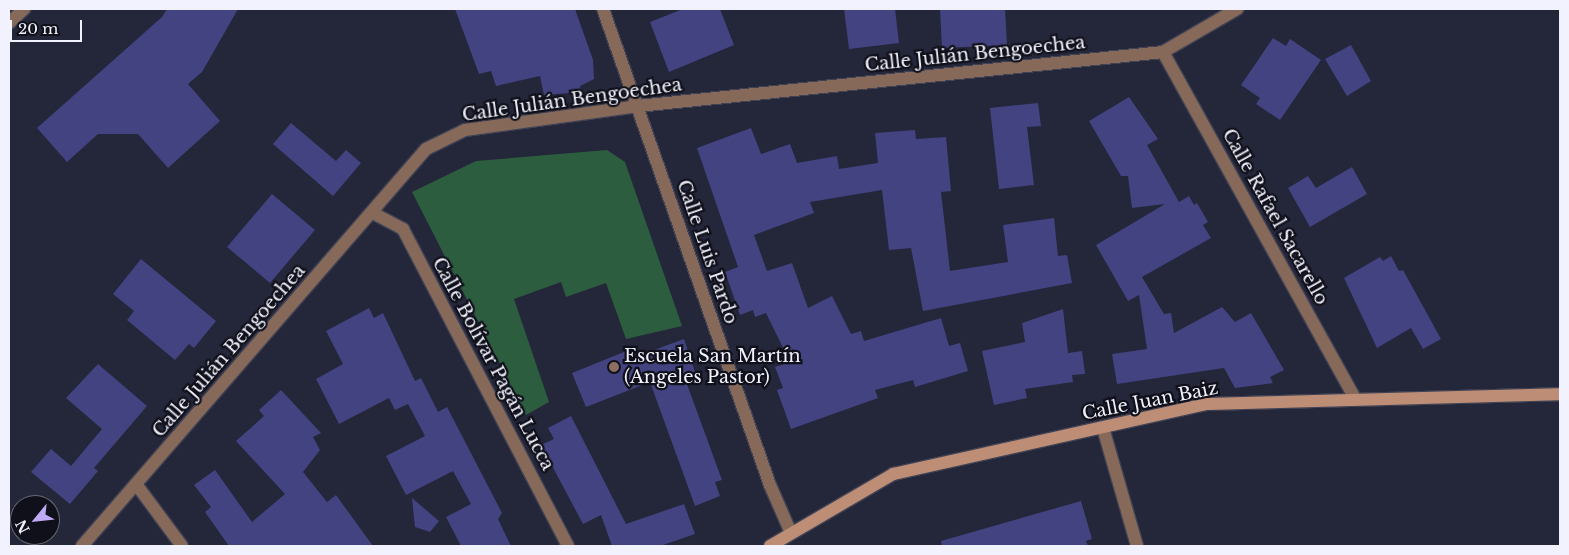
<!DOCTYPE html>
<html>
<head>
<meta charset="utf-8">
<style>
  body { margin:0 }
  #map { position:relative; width:1569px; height:555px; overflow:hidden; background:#24263a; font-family:"Libre Baskerville",serif }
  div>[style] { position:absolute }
  .green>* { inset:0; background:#2c5d3e }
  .building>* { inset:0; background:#424380 }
  .roads { filter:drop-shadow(1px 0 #414355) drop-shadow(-1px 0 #414355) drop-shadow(0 1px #414355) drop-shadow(0 -1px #414355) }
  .street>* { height:12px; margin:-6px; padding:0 6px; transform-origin:6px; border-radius:6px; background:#87695a }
  .secondary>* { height:12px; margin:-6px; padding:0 6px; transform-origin:6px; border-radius:6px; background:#be8d75 }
  .dots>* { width:14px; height:14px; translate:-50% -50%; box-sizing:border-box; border:2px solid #0f1019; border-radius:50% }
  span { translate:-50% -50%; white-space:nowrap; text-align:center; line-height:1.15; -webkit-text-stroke:4.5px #0f1019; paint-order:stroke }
  .street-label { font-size:18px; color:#f1f2fe }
  .poi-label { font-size:18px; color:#f1f2fe }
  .left { translate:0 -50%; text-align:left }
  .frame { position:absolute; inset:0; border:10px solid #f1f2fe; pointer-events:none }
  .north { position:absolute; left:10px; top:495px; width:50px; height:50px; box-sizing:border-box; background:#0f1019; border:1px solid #696a75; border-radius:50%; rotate:242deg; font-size:14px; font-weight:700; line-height:20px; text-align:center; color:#f1f2fe }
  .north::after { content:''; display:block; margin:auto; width:18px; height:22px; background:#bea9f5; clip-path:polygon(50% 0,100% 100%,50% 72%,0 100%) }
  .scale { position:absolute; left:10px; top:20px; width:72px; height:22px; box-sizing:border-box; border:2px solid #f1f2fe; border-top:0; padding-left:6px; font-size:15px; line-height:18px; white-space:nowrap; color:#f1f2fe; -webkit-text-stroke:4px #0f1019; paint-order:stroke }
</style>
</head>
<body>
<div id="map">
  <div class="green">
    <i style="clip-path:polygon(607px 150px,625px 162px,682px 326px,626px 339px,606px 283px,566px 297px,561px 282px,514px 299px,549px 402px,526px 415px,412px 192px,476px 161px)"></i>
  </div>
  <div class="building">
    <i style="clip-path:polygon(167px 9px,238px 9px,202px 72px,188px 84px,220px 121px,168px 168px,138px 134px,98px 134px,67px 162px,37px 128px,162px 17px)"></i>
    <i style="clip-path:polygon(455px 9px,575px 9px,593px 60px,594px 79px,580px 86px,581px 92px,544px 95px,540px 76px,496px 86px,491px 71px,479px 74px)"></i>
    <i style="clip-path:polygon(683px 9px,720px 9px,734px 45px,669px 72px,650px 22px)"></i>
    <i style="clip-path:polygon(844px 9px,895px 9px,899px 43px,849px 49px)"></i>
    <i style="clip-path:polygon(940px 9px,1005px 9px,1007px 45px,942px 48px)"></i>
    <i style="clip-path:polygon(1273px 38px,1286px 46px,1290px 39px,1321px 60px,1280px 120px,1256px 104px,1260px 98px,1241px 85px)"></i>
    <i style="clip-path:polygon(1351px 45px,1371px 81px,1347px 96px,1325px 59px)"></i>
    <i style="clip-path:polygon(1129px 97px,1158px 139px,1147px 145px,1179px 202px,1189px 196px,1194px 205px,1197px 203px,1208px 222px,1203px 225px,1211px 238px,1142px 277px,1164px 314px,1171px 313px,1174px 333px,1222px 307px,1235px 322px,1251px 313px,1284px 370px,1270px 377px,1273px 383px,1235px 388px,1224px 368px,1117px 384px,1112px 354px,1147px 349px,1139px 295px,1128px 301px,1096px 245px,1165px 204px,1132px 208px,1128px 176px,1121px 176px,1089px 121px)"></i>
    <i style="clip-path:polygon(1038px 103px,1041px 126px,1027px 127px,1034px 185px,999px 189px,990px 108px)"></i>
    <i style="clip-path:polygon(291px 123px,336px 161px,346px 150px,361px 163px,333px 196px,273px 144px)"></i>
    <i style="clip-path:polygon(751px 128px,761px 154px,790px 144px,797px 163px,837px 156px,839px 169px,878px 163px,875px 133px,915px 130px,916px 139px,946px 137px,951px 191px,941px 192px,950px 271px,1008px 262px,1003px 225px,1054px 218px,1058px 256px,1067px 255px,1072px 283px,923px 311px,911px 248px,889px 250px,882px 190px,810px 202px,814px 213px,754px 235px,767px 271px,792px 263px,808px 308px,832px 296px,851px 334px,861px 331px,864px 341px,941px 318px,949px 346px,960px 343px,968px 371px,915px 387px,913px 380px,875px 390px,878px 398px,791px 429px,777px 390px,783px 388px,775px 367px,790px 362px,766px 313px,755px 317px,753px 310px,740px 315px,725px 272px,738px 267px,697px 148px)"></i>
    <i style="clip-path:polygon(1352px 167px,1367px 194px,1310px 227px,1288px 188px,1308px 176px,1316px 188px)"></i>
    <i style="clip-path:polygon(272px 194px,315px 230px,270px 283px,227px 247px)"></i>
    <i style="clip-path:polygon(1391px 256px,1399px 271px,1403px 270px,1441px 339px,1423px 349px,1411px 328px,1377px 348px,1344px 278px,1380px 257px,1383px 261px)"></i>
    <i style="clip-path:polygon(141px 259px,216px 321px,194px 348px,189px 344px,175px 360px,127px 320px,134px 311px,113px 294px)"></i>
    <i style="clip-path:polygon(369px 308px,374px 318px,383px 313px,415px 381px,421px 378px,438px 412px,447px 407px,502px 513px,498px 519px,511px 546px,461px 546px,446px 517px,471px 504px,453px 471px,406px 495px,386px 456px,425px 436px,408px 404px,395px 410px,389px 398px,339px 424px,316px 379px,343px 364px,326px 331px)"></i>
    <i style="clip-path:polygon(1063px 309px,1068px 353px,1082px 351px,1085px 374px,1072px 375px,1073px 382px,1025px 389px,1027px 398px,994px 405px,982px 351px,1025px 342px,1022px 323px)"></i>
    <i style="clip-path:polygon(684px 339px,695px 372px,684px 376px,722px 480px,715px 482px,720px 496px,695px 506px,650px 382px,586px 407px,572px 373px,629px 350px,632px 358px)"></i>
    <i style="clip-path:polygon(98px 364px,147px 406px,94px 468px,98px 471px,70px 504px,31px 472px,51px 449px,71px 466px,102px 429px,66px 398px)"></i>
    <i style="clip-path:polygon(281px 390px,321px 433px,313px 437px,320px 450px,303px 472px,327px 502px,336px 495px,373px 546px,229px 546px,205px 512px,211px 507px,194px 485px,215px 470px,252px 522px,285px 494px,236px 441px,264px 416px,259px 410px)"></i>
    <i style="clip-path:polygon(571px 416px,626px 524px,684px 504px,695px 534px,660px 546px,612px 546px,601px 515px,583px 524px,541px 445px,554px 439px,548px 428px)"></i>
    <i style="clip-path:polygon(412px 498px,439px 521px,430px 532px,415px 527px)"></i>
    <i style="clip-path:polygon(1081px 501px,1092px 539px,1086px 541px,1088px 546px,942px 546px,941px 541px)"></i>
  </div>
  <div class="roads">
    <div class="street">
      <i style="left:603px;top:9px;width:504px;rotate:70.67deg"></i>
      <i style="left:770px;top:485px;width:52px;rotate:66.4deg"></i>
      <i style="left:9px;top:23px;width:21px;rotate:-43deg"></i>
      <i style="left:1163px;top:52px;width:397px;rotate:61deg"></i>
      <i style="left:373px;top:213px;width:34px;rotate:28deg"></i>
      <i style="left:403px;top:229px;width:357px;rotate:62.5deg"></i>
      <i style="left:1103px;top:428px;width:123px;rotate:73.9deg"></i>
      <i style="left:136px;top:484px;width:77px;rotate:53.4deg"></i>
      <i style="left:82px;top:546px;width:525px;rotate:-49.09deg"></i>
      <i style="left:426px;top:149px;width:43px;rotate:-26deg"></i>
      <i style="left:465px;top:130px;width:175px;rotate:-7.9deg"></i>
      <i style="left:638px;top:106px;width:528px;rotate:-5.87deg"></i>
      <i style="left:1163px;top:52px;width:86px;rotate:-30.2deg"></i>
    </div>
    <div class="secondary">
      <i style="left:770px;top:546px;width:143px;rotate:-30.3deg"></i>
      <i style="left:893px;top:474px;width:320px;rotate:-12.6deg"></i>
      <i style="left:1205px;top:404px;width:355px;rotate:-1.6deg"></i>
    </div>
  </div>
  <div class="dots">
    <i style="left:614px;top:367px;background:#8d6e63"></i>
  </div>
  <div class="street-label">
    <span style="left:975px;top:54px;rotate:-6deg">Calle Julián Bengoechea</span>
    <span style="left:572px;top:100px;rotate:-8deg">Calle Julián Bengoechea</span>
    <span style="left:1275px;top:217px;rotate:61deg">Calle Rafael Sacarello</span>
    <span style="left:707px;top:252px;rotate:71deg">Calle Luis Pardo</span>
    <span style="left:229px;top:351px;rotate:-49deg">Calle Julián Bengoechea</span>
    <span style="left:493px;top:364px;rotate:62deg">Calle Bolívar Pagán Lucca</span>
    <span style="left:1150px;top:401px;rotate:-11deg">Calle Juan Baiz</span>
  </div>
  <div class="poi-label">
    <span class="left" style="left:624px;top:367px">Escuela San Martín<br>(Angeles Pastor)</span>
  </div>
  <div class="frame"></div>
  <div class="north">N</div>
  <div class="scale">20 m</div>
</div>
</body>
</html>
